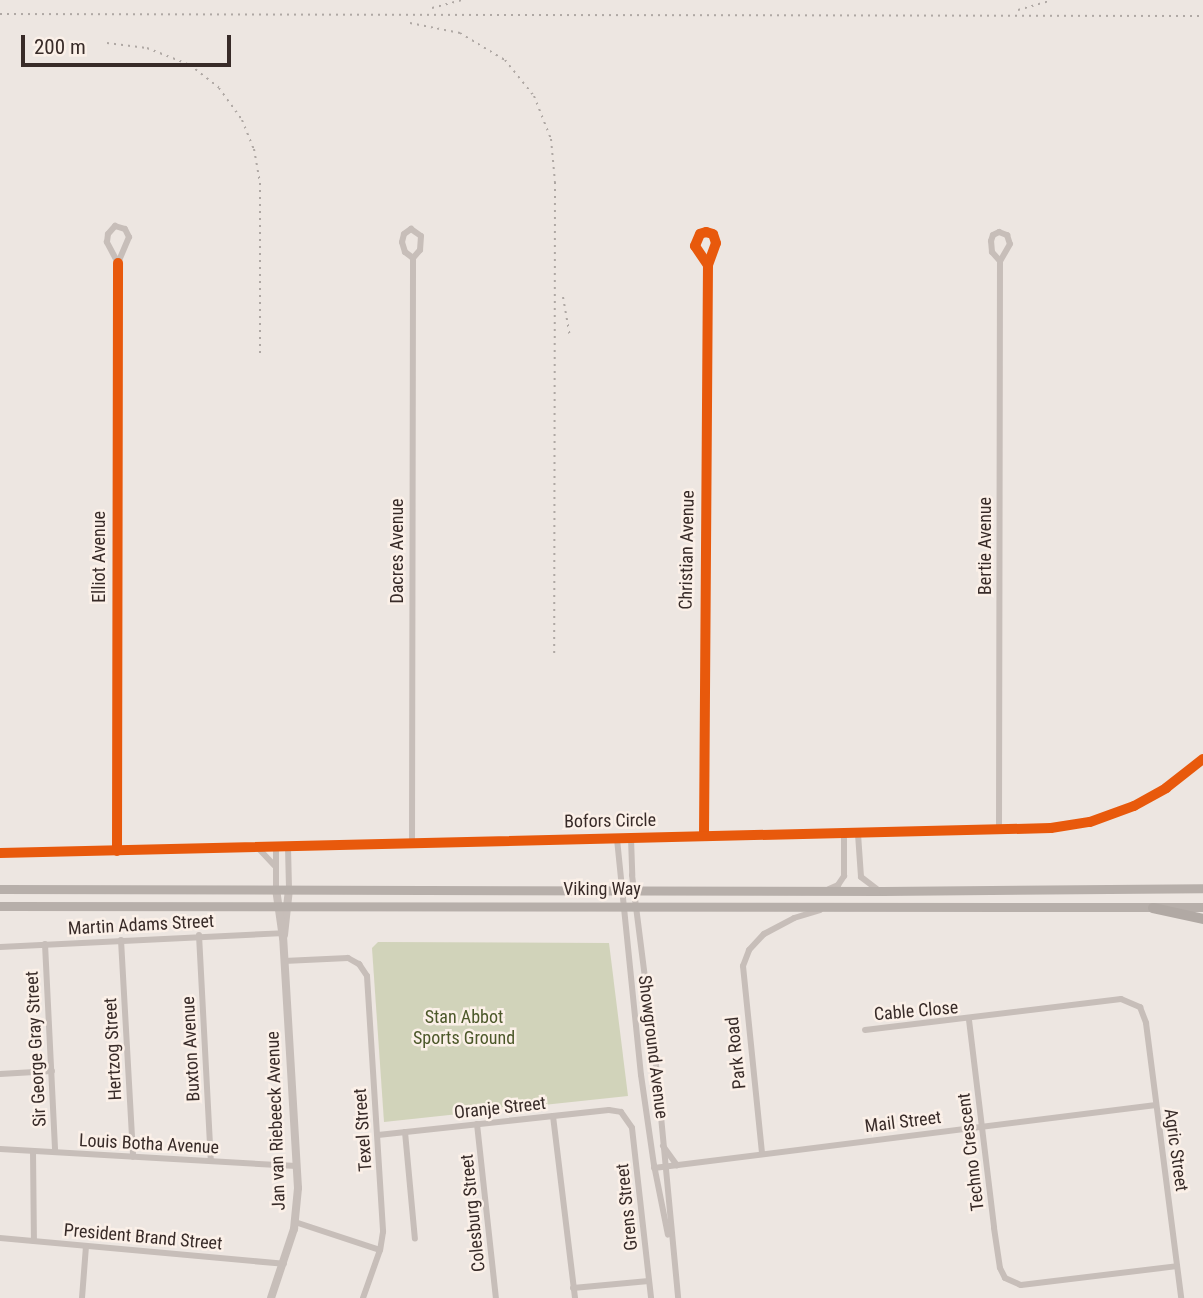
<!DOCTYPE html>
<html>
<head>
<meta charset="utf-8">
<style>
  body { margin:0 }
  #map { position:relative; width:1203px; height:1298px; overflow:hidden; background:#ede6e1; font-family:"Roboto Condensed",sans-serif }
  div>[style] { position:absolute }
  .green>* { inset:0; background:#d1d3ba }
  .minor>* { height:6px; margin:-3px; padding:0 3px; transform-origin:3px; border-radius:3px; background:#c7beb9 }
  .tertiary>* { height:8px; margin:-4px; padding:0 4px; transform-origin:4px; border-radius:4px; background:#c7beb9 }
  .secondary>* { height:9px; margin:-4.5px; padding:0 4.5px; transform-origin:4.5px; border-radius:4.5px; background:#b7afaa }
  .trunk>* { height:10px; margin:-5px; padding:0 5px; transform-origin:5px; border-radius:5px; background:#b1a9a4 }
  .rail>* { height:2px; margin-top:-1px; transform-origin:0; background:repeating-linear-gradient(90deg,#afa8a4 0 2px,transparent 0 7px) }
  .cycleway>* { height:10px; margin:-5px; padding:0 5px; transform-origin:5px; border-radius:5px; background:#e8590c }
  span { translate:-50% -50%; white-space:nowrap; text-align:center; line-height:1.15; -webkit-text-stroke:5px #fbf0e8; paint-order:stroke }
  .street-label { font-size:18px; color:#382b28 }
  .park-label { font-size:18px; color:#4c582a }
  .scale { position:absolute; left:21px; top:35px; width:210px; height:32px; box-sizing:border-box; border:4px solid #382b28; border-top:0; padding-left:9px; font-size:21px; line-height:24px; white-space:nowrap; color:#382b28; -webkit-text-stroke:5px #fbf0e8; paint-order:stroke }
</style>
</head>
<body>
<div id="map">
  <div class="green">
    <i style="clip-path:polygon(378px 942px,609px 943px,628px 1096px,384px 1122px,372px 948px)"></i>
  </div>
  <div class="minor">
    <i style="left:115px;top:226px;width:10px;rotate:17deg"></i>
    <i style="left:125px;top:229px;width:9px;rotate:63deg"></i>
    <i style="left:129px;top:237px;width:28px;rotate:113deg"></i>
    <i style="left:118px;top:263px;width:24px;rotate:-118deg"></i>
    <i style="left:107px;top:242px;width:8px;rotate:-83deg"></i>
    <i style="left:108px;top:234px;width:11px;rotate:-49deg"></i>
    <i style="left:411px;top:229px;width:12px;rotate:35deg"></i>
    <i style="left:421px;top:236px;width:14px;rotate:94deg"></i>
    <i style="left:420px;top:250px;width:11px;rotate:131deg"></i>
    <i style="left:413px;top:258px;width:10px;rotate:-143deg"></i>
    <i style="left:405px;top:252px;width:10px;rotate:-107deg"></i>
    <i style="left:402px;top:242px;width:8px;rotate:-76deg"></i>
    <i style="left:404px;top:234px;width:9px;rotate:-36deg"></i>
    <i style="left:999px;top:232px;width:9px;rotate:21deg"></i>
    <i style="left:1007px;top:235px;width:9px;rotate:72deg"></i>
    <i style="left:1010px;top:244px;width:20px;rotate:120deg"></i>
    <i style="left:1000px;top:261px;width:12px;rotate:-132deg"></i>
    <i style="left:992px;top:252px;width:11px;rotate:-95deg"></i>
    <i style="left:991px;top:241px;width:6px;rotate:-72deg"></i>
    <i style="left:993px;top:235px;width:7px;rotate:-27deg"></i>
    <i style="left:999px;top:830px;width:569px;rotate:-89.9deg"></i>
    <i style="left:858px;top:834px;width:43px;rotate:86deg"></i>
    <i style="left:861px;top:877px;width:20px;rotate:37deg"></i>
    <i style="left:704px;top:836px;width:571px;rotate:-89.6deg"></i>
    <i style="left:708px;top:265px;width:23px;rotate:-70deg"></i>
    <i style="left:716px;top:243px;width:9px;rotate:-108deg"></i>
    <i style="left:713px;top:234px;width:7px;rotate:-164deg"></i>
    <i style="left:706px;top:232px;width:6px;rotate:162deg"></i>
    <i style="left:700px;top:234px;width:13px;rotate:113deg"></i>
    <i style="left:695px;top:246px;width:23px;rotate:56deg"></i>
    <i style="left:631px;top:838px;width:37px;rotate:88deg"></i>
    <i style="left:632px;top:875px;width:201px;rotate:82.8deg"></i>
    <i style="left:657px;top:1074px;width:225px;rotate:84.6deg"></i>
    <i style="left:617px;top:839px;width:237px;rotate:84.2deg"></i>
    <i style="left:641px;top:1075px;width:91px;rotate:81.8deg"></i>
    <i style="left:654px;top:1165px;width:71px;rotate:78.7deg"></i>
    <i style="left:412px;top:843px;width:585px;rotate:-89.9deg"></i>
    <i style="left:288px;top:847px;width:42px;rotate:88.6deg"></i>
    <i style="left:259px;top:849px;width:23px;rotate:47deg"></i>
    <i style="left:117px;top:851px;width:588px;rotate:-89.9deg"></i>
    <i style="left:0;top:853px;width:1051px;rotate:-1.36deg"></i>
    <i style="left:1051px;top:828px;width:39px;rotate:-9deg"></i>
    <i style="left:1090px;top:822px;width:47px;rotate:-20deg"></i>
    <i style="left:1134px;top:806px;width:37px;rotate:-29deg"></i>
    <i style="left:1166px;top:788px;width:47px;rotate:-38.1deg"></i>
    <i style="left:276px;top:889px;width:42px;rotate:-90deg"></i>
    <i style="left:829px;top:889px;width:10px;rotate:-24deg"></i>
    <i style="left:838px;top:885px;width:11px;rotate:-56deg"></i>
    <i style="left:844px;top:876px;width:42px;rotate:-90deg"></i>
    <i style="left:199px;top:935px;width:226px;rotate:87deg"></i>
    <i style="left:121px;top:940px;width:217px;rotate:86.8deg"></i>
    <i style="left:45px;top:944px;width:208px;rotate:87.2deg"></i>
    <i style="left:0;top:947px;width:284px;rotate:-2.8deg"></i>
    <i style="left:284px;top:961px;width:64px;rotate:-2.7deg"></i>
    <i style="left:348px;top:958px;width:13px;rotate:29deg"></i>
    <i style="left:359px;top:964px;width:14px;rotate:56deg"></i>
    <i style="left:367px;top:976px;width:256px;rotate:86.4deg"></i>
    <i style="left:383px;top:1232px;width:18px;rotate:99deg"></i>
    <i style="left:380px;top:1250px;width:51px;rotate:109.5deg"></i>
    <i style="left:969px;top:1020px;width:209px;rotate:83.1deg"></i>
    <i style="left:994px;top:1228px;width:40px;rotate:81.5deg"></i>
    <i style="left:1000px;top:1268px;width:11px;rotate:63deg"></i>
    <i style="left:1005px;top:1278px;width:17px;rotate:24deg"></i>
    <i style="left:1021px;top:1285px;width:157px;rotate:-6.9deg"></i>
    <i style="left:865px;top:1030px;width:258px;rotate:-6.9deg"></i>
    <i style="left:1121px;top:999px;width:21px;rotate:23deg"></i>
    <i style="left:1140px;top:1007px;width:17px;rotate:69deg"></i>
    <i style="left:1146px;top:1023px;width:277px;rotate:82.7deg"></i>
    <i style="left:0;top:1074px;width:52px;rotate:-3.3deg"></i>
    <i style="left:553px;top:1116px;width:183px;rotate:83.1deg"></i>
    <i style="left:477px;top:1124px;width:175px;rotate:83.8deg"></i>
    <i style="left:405px;top:1132px;width:107px;rotate:84.7deg"></i>
    <i style="left:378px;top:1135px;width:232px;rotate:-6.2deg"></i>
    <i style="left:609px;top:1110px;width:12px;rotate:9deg"></i>
    <i style="left:621px;top:1112px;width:19px;rotate:55deg"></i>
    <i style="left:632px;top:1128px;width:171px;rotate:83.6deg"></i>
    <i style="left:663px;top:1146px;width:24px;rotate:54deg"></i>
    <i style="left:0;top:1149px;width:297px;rotate:3.3deg"></i>
    <i style="left:33px;top:1151px;width:90px;rotate:89.4deg"></i>
    <i style="left:762px;top:1153px;width:188px;rotate:-95.8deg"></i>
    <i style="left:743px;top:966px;width:17px;rotate:-69deg"></i>
    <i style="left:749px;top:950px;width:22px;rotate:-47deg"></i>
    <i style="left:764px;top:934px;width:34px;rotate:-28deg"></i>
    <i style="left:794px;top:918px;width:27px;rotate:-17deg"></i>
    <i style="left:654px;top:1168px;width:506px;rotate:-7.15deg"></i>
    <i style="left:295px;top:1222px;width:89px;rotate:18.2deg"></i>
    <i style="left:0;top:1238px;width:285px;rotate:5.2deg"></i>
    <i style="left:573px;top:1288px;width:76px;rotate:-5.3deg"></i>
    <i style="left:82px;top:1298px;width:52px;rotate:-85.6deg"></i>
  </div>
  <div class="tertiary">
    <i style="left:284px;top:935px;width:46px;rotate:-83.8deg"></i>
    <i style="left:271px;top:1298px;width:73px;rotate:-71.6deg"></i>
    <i style="left:294px;top:1229px;width:41px;rotate:-84.4deg"></i>
    <i style="left:298px;top:1188px;width:250px;rotate:-93.4deg"></i>
    <i style="left:283px;top:938px;width:49px;rotate:-98.1deg"></i>
  </div>
  <div class="secondary">
    <i style="left:0;top:889px;width:883px;rotate:0.13deg"></i>
    <i style="left:883px;top:891px;width:320px;rotate:-0.5deg"></i>
    <i style="left:0;top:906px;width:1203px;rotate:0.05deg"></i>
  </div>
  <div class="trunk">
    <i style="left:1153px;top:908px;width:51px;rotate:12.4deg"></i>
  </div>
  <div class="rail">
    <i style="left:432px;top:8px;width:31px;rotate:-15deg"></i>
    <i style="left:1018px;top:10px;width:35px;rotate:-16deg"></i>
    <i style="left:0;top:14px;width:1203px;rotate:0.1deg"></i>
    <i style="left:410px;top:23px;width:51px;rotate:11.3deg"></i>
    <i style="left:460px;top:33px;width:52px;rotate:31deg"></i>
    <i style="left:505px;top:60px;width:46px;rotate:51.1deg"></i>
    <i style="left:534px;top:96px;width:46px;rotate:68.4deg"></i>
    <i style="left:551px;top:139px;width:43px;rotate:84.7deg"></i>
    <i style="left:555px;top:182px;width:473px;rotate:90.1deg"></i>
    <i style="left:107px;top:43px;width:40px;rotate:7.1deg"></i>
    <i style="left:147px;top:48px;width:46px;rotate:21.6deg"></i>
    <i style="left:190px;top:65px;width:37px;rotate:38deg"></i>
    <i style="left:219px;top:88px;width:39px;rotate:54deg"></i>
    <i style="left:242px;top:120px;width:31px;rotate:68deg"></i>
    <i style="left:254px;top:149px;width:35px;rotate:80deg"></i>
    <i style="left:260px;top:183px;width:171px;rotate:90deg"></i>
    <i style="left:563px;top:297px;width:41px;rotate:80.1deg"></i>
  </div>
  <div class="cycleway">
    <i style="left:704px;top:836px;width:571px;rotate:-89.6deg"></i>
    <i style="left:708px;top:265px;width:23px;rotate:-70deg"></i>
    <i style="left:716px;top:243px;width:9px;rotate:-108deg"></i>
    <i style="left:713px;top:234px;width:7px;rotate:-164deg"></i>
    <i style="left:706px;top:232px;width:6px;rotate:162deg"></i>
    <i style="left:700px;top:234px;width:13px;rotate:113deg"></i>
    <i style="left:695px;top:246px;width:23px;rotate:56deg"></i>
    <i style="left:117px;top:851px;width:588px;rotate:-89.9deg"></i>
    <i style="left:0;top:853px;width:1051px;rotate:-1.36deg"></i>
    <i style="left:1051px;top:828px;width:39px;rotate:-9deg"></i>
    <i style="left:1090px;top:822px;width:47px;rotate:-20deg"></i>
    <i style="left:1134px;top:806px;width:37px;rotate:-29deg"></i>
    <i style="left:1166px;top:788px;width:47px;rotate:-38.1deg"></i>
  </div>
  <div class="street-label">
    <span style="left:985px;top:546px;rotate:-90deg">Bertie Avenue</span>
    <span style="left:687px;top:550px;rotate:-89deg">Christian Avenue</span>
    <span style="left:397px;top:551px;rotate:-90deg">Dacres Avenue</span>
    <span style="left:99px;top:557px;rotate:-90deg">Elliot Avenue</span>
    <span style="left:610px;top:821px;rotate:-1deg">Bofors Circle</span>
    <span style="left:602px;top:889px">Viking Way</span>
    <span style="left:141px;top:925px;rotate:-3deg">Martin Adams Street</span>
    <span style="left:916px;top:1011px;rotate:-5deg">Cable Close</span>
    <span style="left:653px;top:1047px;rotate:83deg">Showground Avenue</span>
    <span style="left:36px;top:1049px;rotate:-93deg">Sir George Gray Street</span>
    <span style="left:113px;top:1049px;rotate:-93deg">Hertzog Street</span>
    <span style="left:191px;top:1049px;rotate:-93deg">Buxton Avenue</span>
    <span style="left:736px;top:1053px;rotate:-96deg">Park Road</span>
    <span style="left:500px;top:1108px;rotate:-6deg">Oranje Street</span>
    <span style="left:276px;top:1121px;rotate:-92deg">Jan van Riebeeck Avenue</span>
    <span style="left:903px;top:1122px;rotate:-7deg">Mail Street</span>
    <span style="left:363px;top:1130px;rotate:-94deg">Texel Street</span>
    <span style="left:149px;top:1144px;rotate:3deg">Louis Botha Avenue</span>
    <span style="left:1176px;top:1150px;rotate:82deg">Agric Street</span>
    <span style="left:971px;top:1152px;rotate:-97deg">Techno Crescent</span>
    <span style="left:627px;top:1207px;rotate:-96deg">Grens Street</span>
    <span style="left:473px;top:1213px;rotate:-96deg">Colesburg Street</span>
    <span style="left:143px;top:1237px;rotate:5deg">President Brand Street</span>
  </div>
  <div class="park-label">
    <span style="left:464px;top:1028px">Stan Abbot<br>Sports Ground</span>
  </div>
  <div class="scale">200 m</div>
</div>
</body>
</html>
